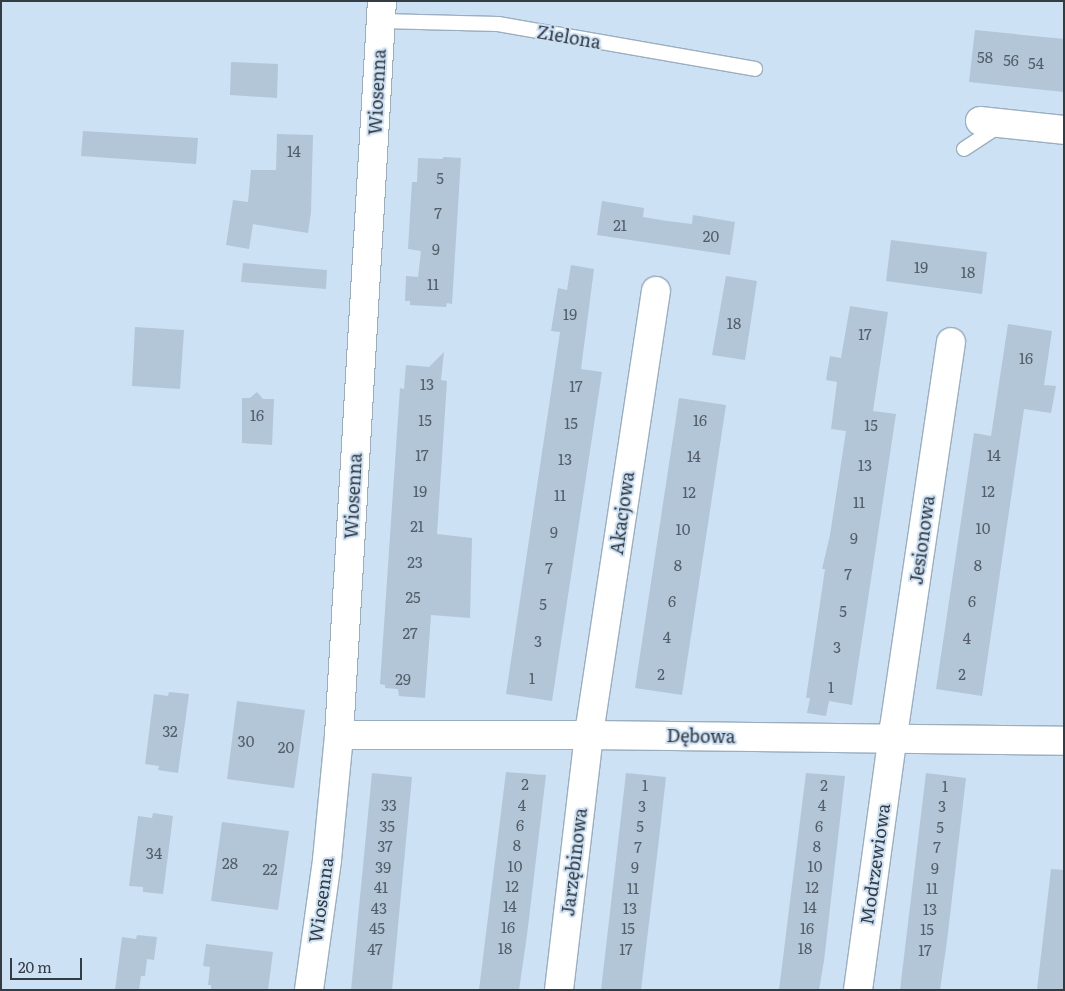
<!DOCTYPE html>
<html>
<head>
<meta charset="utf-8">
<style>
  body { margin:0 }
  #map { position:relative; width:1065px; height:991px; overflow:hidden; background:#cde1f4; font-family:Literata,serif }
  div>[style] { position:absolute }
  .building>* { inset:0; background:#b2c6d8 }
  .roads { filter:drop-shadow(1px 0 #9baec0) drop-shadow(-1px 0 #9baec0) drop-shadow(0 1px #9baec0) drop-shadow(0 -1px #9baec0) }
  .lane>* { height:14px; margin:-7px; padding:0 7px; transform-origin:7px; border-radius:7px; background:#fff }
  .street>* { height:28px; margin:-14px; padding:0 14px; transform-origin:14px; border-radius:14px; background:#fff }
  span { translate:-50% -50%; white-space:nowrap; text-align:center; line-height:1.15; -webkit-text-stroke:4px #cde1f4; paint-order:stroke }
  .number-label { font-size:15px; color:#535e68 }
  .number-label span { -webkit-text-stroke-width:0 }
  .street-label { font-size:18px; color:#333b43 }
  .frame { position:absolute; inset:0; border:2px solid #333b43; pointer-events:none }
  .scale { position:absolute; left:10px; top:958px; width:72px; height:22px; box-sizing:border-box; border:2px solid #333b43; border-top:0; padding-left:6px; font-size:15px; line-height:18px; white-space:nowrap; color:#333b43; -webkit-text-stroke:4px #cde1f4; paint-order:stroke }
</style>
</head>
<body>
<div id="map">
  <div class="building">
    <i style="clip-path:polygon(975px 30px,1064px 39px,1064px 92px,969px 82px)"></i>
    <i style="clip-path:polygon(231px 62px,278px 64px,277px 98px,230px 95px)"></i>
    <i style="clip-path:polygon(83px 131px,198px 138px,196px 164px,81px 156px)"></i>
    <i style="clip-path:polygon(277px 134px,313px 135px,311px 212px,308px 233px,253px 224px,249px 249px,226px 245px,233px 200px,248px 202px,251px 170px,276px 170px)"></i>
    <i style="clip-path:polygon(444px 157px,461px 158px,452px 304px,447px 303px,446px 307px,410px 305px,410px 301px,405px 301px,406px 276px,418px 277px,421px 251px,408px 249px,412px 182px,417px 182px,418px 158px,442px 159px)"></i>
    <i style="clip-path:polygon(602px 201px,644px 208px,643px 217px,667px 221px,692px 224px,693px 215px,735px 222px,730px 255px,597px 235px)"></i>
    <i style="clip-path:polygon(891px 240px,987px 252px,982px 294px,886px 281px)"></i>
    <i style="clip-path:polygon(243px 263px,327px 270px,326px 289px,241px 282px)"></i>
    <i style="clip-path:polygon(571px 265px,594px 269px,581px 369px,602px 372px,552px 701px,506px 694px,560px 332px,551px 331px,558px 288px,567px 290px)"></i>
    <i style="clip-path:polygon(726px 276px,757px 281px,745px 360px,712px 355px)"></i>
    <i style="clip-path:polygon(850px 306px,888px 312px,873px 411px,896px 414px,852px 705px,829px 701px,826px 716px,807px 713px,810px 698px,806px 698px,825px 569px,822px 569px,830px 535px,846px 431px,831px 429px,837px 382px,826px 380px,830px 356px,841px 358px)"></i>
    <i style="clip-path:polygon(1008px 324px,1052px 331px,1044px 385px,1056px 386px,1051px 413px,1024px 409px,982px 696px,936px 689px,974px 433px,991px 436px)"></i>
    <i style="clip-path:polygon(135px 327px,184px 330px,180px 389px,132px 386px)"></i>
    <i style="clip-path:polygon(444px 352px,441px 380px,447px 381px,437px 534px,472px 538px,470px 618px,431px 615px,425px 698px,399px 696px,398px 689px,385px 688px,385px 685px,380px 684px,400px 388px,404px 389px,406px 365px,429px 367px)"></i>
    <i style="clip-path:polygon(257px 392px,263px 399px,274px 399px,272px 445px,242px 443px,242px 398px,250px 398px)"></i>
    <i style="clip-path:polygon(679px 398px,726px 405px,682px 695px,635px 688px)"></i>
    <i style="clip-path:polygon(169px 692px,189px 694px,178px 773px,158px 770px,159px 766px,145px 764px,154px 694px,168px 696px)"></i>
    <i style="clip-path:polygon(237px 701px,305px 710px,294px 788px,227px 779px)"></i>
    <i style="clip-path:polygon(506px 772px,546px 775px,527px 935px,519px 990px,479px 990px)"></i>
    <i style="clip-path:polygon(372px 773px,412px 777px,392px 990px,351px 990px)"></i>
    <i style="clip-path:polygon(626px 773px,666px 777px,659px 839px,641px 990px,601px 990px)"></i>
    <i style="clip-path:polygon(806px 773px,845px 776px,824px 961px,819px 990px,779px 990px)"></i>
    <i style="clip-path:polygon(926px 773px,966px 778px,947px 941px,940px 990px,900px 990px)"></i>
    <i style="clip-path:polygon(153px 813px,173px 816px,163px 894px,143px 892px,143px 887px,129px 886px,138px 816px,152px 818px)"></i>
    <i style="clip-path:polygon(222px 822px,289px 831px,278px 910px,211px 901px)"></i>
    <i style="clip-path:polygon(1051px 869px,1064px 870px,1064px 990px,1037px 990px)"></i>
    <i style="clip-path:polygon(137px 935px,157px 937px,154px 960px,147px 959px,145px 976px,141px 976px,139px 990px,115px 990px,122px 937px,136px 939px)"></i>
    <i style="clip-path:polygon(206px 944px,273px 952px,268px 990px,211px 990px,211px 985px,208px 985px,210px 967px,203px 966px)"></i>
  </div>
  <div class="roads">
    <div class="lane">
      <i style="left:381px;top:21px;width:117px;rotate:1.5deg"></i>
      <i style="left:498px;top:24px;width:261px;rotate:9.9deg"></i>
      <i style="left:964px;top:149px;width:42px;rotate:-33.3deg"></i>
    </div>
    <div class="street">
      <i style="left:980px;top:121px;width:84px;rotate:6.1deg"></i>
      <i style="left:339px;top:735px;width:250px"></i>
      <i style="left:589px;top:735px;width:475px;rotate:0.7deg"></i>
      <i style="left:309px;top:990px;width:131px;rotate:-82.1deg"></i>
      <i style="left:327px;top:860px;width:126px;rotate:-84.5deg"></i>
      <i style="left:339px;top:735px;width:735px;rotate:-86.65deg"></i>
      <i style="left:559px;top:990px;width:265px;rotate:-83.3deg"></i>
      <i style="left:590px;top:727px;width:441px;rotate:-81.4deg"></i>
      <i style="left:858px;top:990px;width:264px;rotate:-82.2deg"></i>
      <i style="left:894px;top:728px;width:390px;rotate:-81.6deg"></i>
    </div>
  </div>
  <div class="number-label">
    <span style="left:985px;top:57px">58</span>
    <span style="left:1011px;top:60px">56</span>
    <span style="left:1036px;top:63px">54</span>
    <span style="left:294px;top:151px">14</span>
    <span style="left:440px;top:178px">5</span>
    <span style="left:438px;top:213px">7</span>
    <span style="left:620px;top:225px">21</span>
    <span style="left:711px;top:236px">20</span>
    <span style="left:436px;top:249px">9</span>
    <span style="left:921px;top:267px">19</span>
    <span style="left:968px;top:272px">18</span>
    <span style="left:433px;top:284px">11</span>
    <span style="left:570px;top:314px">19</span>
    <span style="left:734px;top:323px">18</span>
    <span style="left:865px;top:334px">17</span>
    <span style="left:1026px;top:358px">16</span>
    <span style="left:427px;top:384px">13</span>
    <span style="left:576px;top:386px">17</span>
    <span style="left:257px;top:415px">16</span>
    <span style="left:425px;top:420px">15</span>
    <span style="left:700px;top:420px">16</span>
    <span style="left:571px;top:423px">15</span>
    <span style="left:871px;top:425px">15</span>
    <span style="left:422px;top:455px">17</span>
    <span style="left:994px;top:455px">14</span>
    <span style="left:694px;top:456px">14</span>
    <span style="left:565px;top:459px">13</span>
    <span style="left:865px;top:465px">13</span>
    <span style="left:420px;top:491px">19</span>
    <span style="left:988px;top:491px">12</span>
    <span style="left:689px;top:492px">12</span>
    <span style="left:560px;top:495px">11</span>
    <span style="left:859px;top:502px">11</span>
    <span style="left:417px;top:526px">21</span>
    <span style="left:983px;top:528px">10</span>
    <span style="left:683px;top:529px">10</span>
    <span style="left:554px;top:532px">9</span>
    <span style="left:854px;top:538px">9</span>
    <span style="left:415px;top:562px">23</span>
    <span style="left:678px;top:565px">8</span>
    <span style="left:978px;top:565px">8</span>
    <span style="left:549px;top:568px">7</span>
    <span style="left:848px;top:574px">7</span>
    <span style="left:413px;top:597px">25</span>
    <span style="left:672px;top:601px">6</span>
    <span style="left:972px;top:601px">6</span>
    <span style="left:543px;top:604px">5</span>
    <span style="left:843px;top:611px">5</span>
    <span style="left:410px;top:633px">27</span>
    <span style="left:667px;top:637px">4</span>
    <span style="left:967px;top:638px">4</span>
    <span style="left:538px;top:641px">3</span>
    <span style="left:837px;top:647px">3</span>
    <span style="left:661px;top:674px">2</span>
    <span style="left:962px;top:674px">2</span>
    <span style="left:532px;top:678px">1</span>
    <span style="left:403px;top:679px">29</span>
    <span style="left:831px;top:687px">1</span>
    <span style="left:170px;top:731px">32</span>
    <span style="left:246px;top:741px">30</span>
    <span style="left:286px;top:747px">20</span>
    <span style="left:525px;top:784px">2</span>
    <span style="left:645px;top:785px">1</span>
    <span style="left:824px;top:785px">2</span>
    <span style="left:945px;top:786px">1</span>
    <span style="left:389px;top:805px">33</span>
    <span style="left:522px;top:805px">4</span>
    <span style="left:822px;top:805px">4</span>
    <span style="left:642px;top:806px">3</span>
    <span style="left:942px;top:806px">3</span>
    <span style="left:520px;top:825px">6</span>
    <span style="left:387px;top:826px">35</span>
    <span style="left:640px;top:826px">5</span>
    <span style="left:819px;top:826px">6</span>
    <span style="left:940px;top:827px">5</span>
    <span style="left:517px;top:845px">8</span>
    <span style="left:385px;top:846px">37</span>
    <span style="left:817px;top:846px">8</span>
    <span style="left:638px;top:847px">7</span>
    <span style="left:937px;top:847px">7</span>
    <span style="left:154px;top:853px">34</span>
    <span style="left:230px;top:863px">28</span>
    <span style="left:515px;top:866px">10</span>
    <span style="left:815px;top:866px">10</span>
    <span style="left:383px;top:867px">39</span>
    <span style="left:635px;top:867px">9</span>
    <span style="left:935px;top:868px">9</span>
    <span style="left:270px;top:869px">22</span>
    <span style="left:512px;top:886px">12</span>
    <span style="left:381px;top:887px">41</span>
    <span style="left:812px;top:887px">12</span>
    <span style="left:633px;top:888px">11</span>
    <span style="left:932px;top:888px">11</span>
    <span style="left:510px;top:906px">14</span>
    <span style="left:810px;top:907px">14</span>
    <span style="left:379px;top:908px">43</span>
    <span style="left:630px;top:908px">13</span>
    <span style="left:930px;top:909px">13</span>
    <span style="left:508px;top:927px">16</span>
    <span style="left:377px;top:928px">45</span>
    <span style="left:628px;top:928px">15</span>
    <span style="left:807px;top:928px">16</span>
    <span style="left:927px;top:929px">15</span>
    <span style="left:505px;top:948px">18</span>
    <span style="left:805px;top:948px">18</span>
    <span style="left:375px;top:949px">47</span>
    <span style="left:626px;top:949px">17</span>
    <span style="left:925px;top:950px">17</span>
  </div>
  <div class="street-label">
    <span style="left:569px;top:37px;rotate:10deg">Zielona</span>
    <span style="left:377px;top:92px;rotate:-87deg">Wiosenna</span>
    <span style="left:353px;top:496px;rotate:-87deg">Wiosenna</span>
    <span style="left:622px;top:513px;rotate:-82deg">Akacjowa</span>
    <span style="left:922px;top:540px;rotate:-82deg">Jesionowa</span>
    <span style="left:701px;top:736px;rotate:1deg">Dębowa</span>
    <span style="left:574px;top:862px;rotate:-83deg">Jarzębinowa</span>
    <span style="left:875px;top:864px;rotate:-82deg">Modrzewiowa</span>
    <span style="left:321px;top:900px;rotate:-82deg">Wiosenna</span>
  </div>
  <div class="frame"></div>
  <div class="scale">20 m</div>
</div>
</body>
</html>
